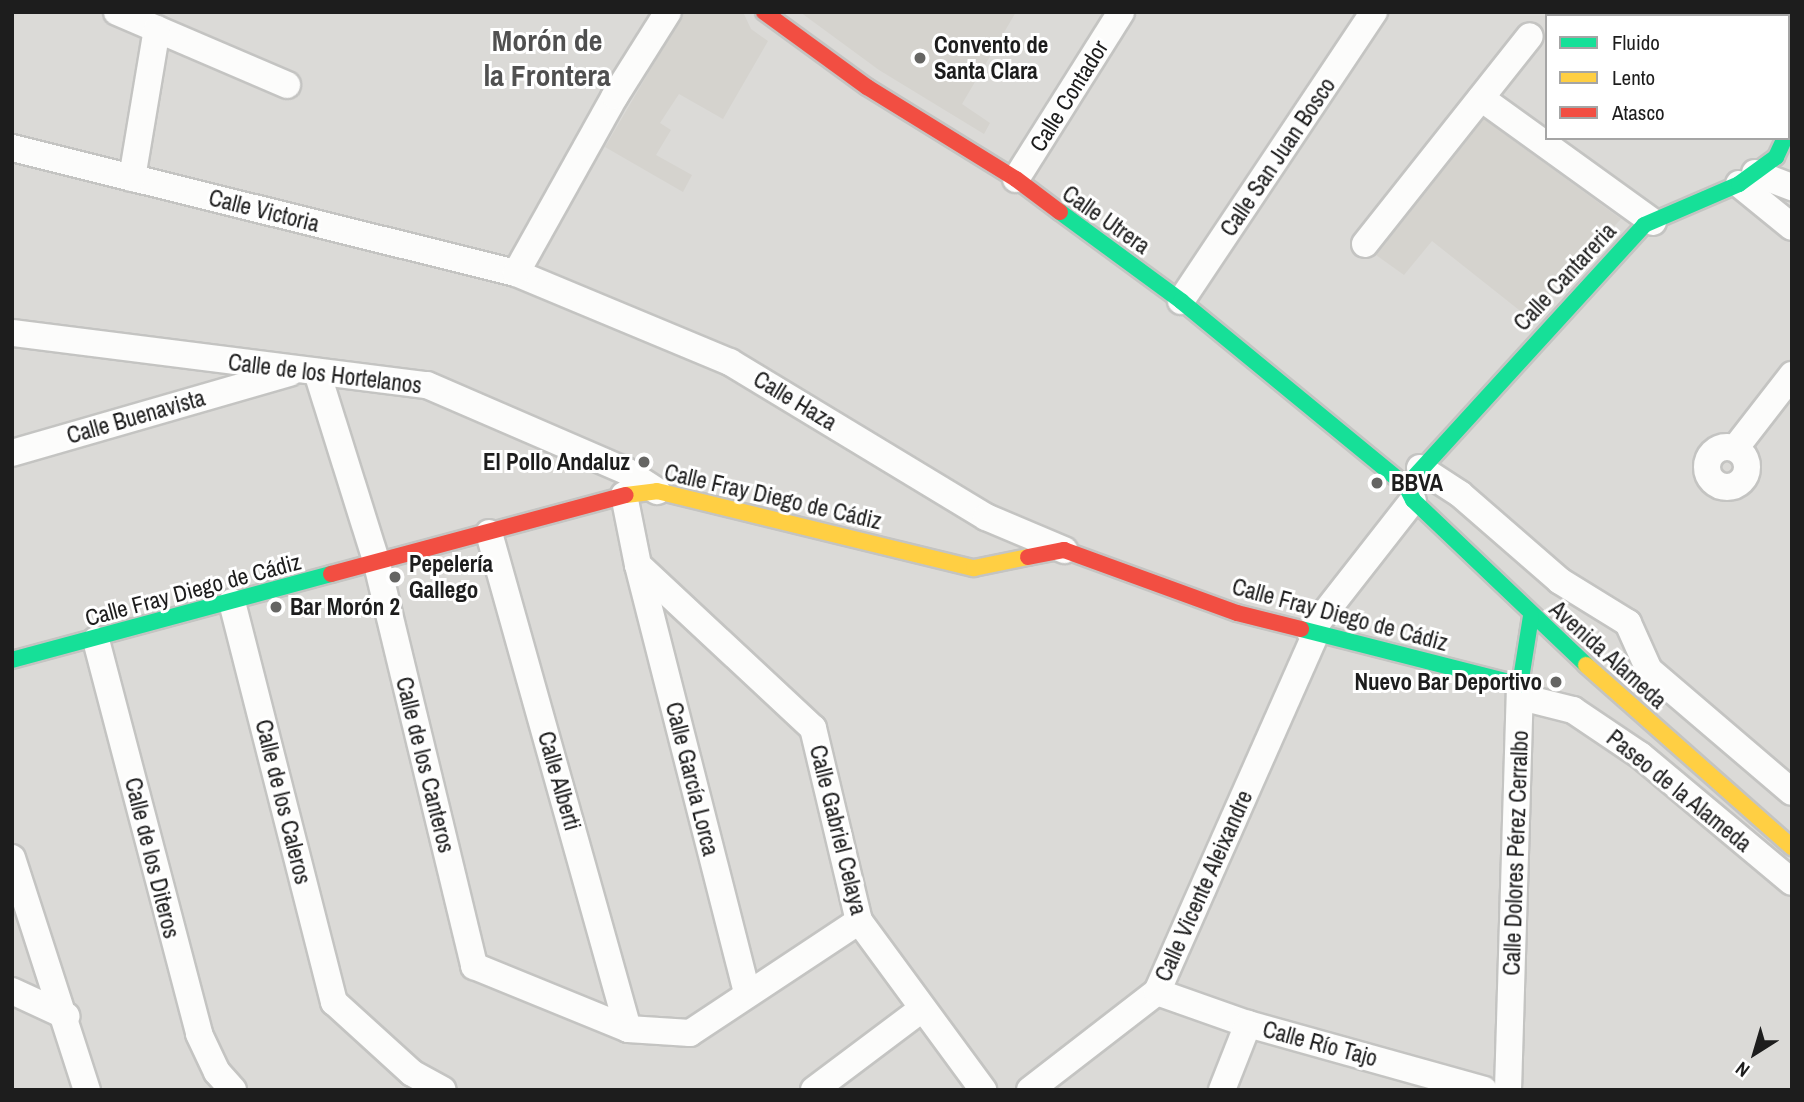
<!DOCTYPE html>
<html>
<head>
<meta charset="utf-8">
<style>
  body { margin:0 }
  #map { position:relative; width:1804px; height:1102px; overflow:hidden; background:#ecebe6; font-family:"Archivo Narrow",sans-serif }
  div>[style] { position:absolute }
  .residential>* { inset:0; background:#dbdad7 }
  .building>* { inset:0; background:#d5d3ce }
  .roads { filter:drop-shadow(2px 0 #c4c4c2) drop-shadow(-2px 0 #c4c4c2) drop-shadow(0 2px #c4c4c2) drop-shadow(0 -2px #c4c4c2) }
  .street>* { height:26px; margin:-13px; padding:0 13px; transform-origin:13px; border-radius:13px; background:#fcfcfb }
  .street>.ring { margin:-13px; padding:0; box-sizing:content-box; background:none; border:26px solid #fcfcfb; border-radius:50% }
  .fast>* { height:16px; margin:-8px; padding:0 8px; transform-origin:8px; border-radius:8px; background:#16e098 }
  .slow>* { height:16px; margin:-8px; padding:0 8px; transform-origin:8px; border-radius:8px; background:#ffcf43 }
  .jam>* { height:16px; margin:-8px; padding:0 8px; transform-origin:8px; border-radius:8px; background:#f24e42 }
  .dots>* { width:19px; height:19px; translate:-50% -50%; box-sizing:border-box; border:4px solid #fff; border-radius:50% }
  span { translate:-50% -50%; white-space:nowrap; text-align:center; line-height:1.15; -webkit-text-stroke:6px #fff; paint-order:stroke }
  .poi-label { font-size:23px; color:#1d1d1d; font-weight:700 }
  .left { translate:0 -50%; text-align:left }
  .right { translate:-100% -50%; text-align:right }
  .street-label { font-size:23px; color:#1d1d1d }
  .district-label { font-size:30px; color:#505050; font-weight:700 }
  .frame { position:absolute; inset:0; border:14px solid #1d1d1d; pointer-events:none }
  .legend { position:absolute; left:1545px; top:14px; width:245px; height:126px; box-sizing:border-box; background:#fff; border:2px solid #a5a5a5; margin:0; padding:9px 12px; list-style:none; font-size:21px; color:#1d1d1d }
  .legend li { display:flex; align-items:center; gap:14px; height:35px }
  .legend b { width:35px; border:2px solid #a5a5a5 }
  .north { position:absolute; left:1720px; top:1018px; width:70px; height:70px; -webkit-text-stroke:5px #fff; paint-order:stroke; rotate:217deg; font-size:19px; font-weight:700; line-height:28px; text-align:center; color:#1d1d1d }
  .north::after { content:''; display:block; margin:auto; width:24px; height:32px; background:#1d1d1d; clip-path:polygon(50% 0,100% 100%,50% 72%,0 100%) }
</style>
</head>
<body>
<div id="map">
  <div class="residential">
    <i style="clip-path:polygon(evenodd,12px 12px,1792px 12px,1792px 1090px,12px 1090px,12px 12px,1547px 16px,1788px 16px,1788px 138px,1547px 138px,1547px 16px)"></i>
  </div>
  <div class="building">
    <i style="clip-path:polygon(684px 12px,743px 12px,751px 29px,768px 41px,723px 119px,679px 94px,660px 123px,671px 130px,656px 155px,692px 175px,683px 192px,605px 147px)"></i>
    <i style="clip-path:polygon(800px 12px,1016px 12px,962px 104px,990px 123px,984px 134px,879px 70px)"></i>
    <i style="clip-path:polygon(1484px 119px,1621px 219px,1528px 317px,1432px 241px,1404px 275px,1376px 255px)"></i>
  </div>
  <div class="roads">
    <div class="street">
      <i style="left:117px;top:12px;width:185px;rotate:23.2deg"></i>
      <i style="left:1730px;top:12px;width:10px;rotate:24deg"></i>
      <i style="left:1481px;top:98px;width:212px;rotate:35.8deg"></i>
      <i style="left:12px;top:148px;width:519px;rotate:13.93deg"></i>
      <i style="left:516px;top:273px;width:232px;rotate:22.6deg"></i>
      <i style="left:730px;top:362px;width:299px;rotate:31.2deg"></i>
      <i style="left:986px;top:517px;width:85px;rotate:22.9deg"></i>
      <i style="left:1755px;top:173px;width:40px;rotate:21deg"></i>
      <i style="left:132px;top:178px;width:151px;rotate:-80.5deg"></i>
      <i style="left:1016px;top:179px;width:197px;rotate:-57.8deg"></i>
      <i style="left:1739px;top:184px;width:68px;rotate:39.1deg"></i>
      <i style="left:1365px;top:244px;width:265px;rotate:-51.6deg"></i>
      <i style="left:516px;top:273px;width:203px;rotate:-60.8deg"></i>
      <i style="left:615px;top:96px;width:99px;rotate:-57.8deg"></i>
      <i style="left:1181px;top:301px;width:348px;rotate:-56.3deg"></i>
      <i style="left:13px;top:333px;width:417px;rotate:7.2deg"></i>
      <i style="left:427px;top:385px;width:217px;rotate:23.4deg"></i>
      <i style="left:626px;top:471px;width:37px;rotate:33deg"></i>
      <i style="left:317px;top:372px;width:201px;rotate:72.6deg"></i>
      <i style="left:377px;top:564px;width:414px;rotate:76.4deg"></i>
      <i style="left:474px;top:966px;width:166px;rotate:22.2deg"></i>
      <i style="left:628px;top:1029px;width:62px;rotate:3.7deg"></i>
      <i style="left:690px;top:1033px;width:203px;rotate:-33.5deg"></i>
      <i style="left:1737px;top:446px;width:90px;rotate:-52.2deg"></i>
      <i class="ring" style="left:1707px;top:447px;width:14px;height:14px"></i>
      <i style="left:12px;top:453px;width:289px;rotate:-16.1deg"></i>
      <i style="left:1420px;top:468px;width:48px;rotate:33deg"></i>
      <i style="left:1460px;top:494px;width:133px;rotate:41deg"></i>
      <i style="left:1560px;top:581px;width:80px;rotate:31.7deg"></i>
      <i style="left:1628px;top:623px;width:51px;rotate:65.9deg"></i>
      <i style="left:1649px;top:670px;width:188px;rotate:40.5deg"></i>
      <i style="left:624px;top:495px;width:71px;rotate:78.7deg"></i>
      <i style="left:638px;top:565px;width:441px;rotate:75.7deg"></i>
      <i style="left:489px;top:533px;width:515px;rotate:74.34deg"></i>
      <i style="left:638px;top:565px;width:239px;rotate:43deg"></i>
      <i style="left:813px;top:728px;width:198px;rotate:76.6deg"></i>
      <i style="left:859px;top:921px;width:210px;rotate:53.7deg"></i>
      <i style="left:232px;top:602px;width:413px;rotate:75.7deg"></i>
      <i style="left:334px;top:1002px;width:105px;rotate:42.3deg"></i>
      <i style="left:412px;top:1073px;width:35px;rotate:29deg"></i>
      <i style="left:1310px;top:632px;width:167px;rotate:-52deg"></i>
      <i style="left:96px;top:640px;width:407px;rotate:75.3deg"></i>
      <i style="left:199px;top:1034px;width:42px;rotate:64.7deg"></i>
      <i style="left:217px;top:1072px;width:24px;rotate:48deg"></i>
      <i style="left:1521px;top:697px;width:54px;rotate:14deg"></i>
      <i style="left:1573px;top:710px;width:81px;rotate:33.9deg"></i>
      <i style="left:1640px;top:755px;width:198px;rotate:39.9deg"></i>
      <i style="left:12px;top:858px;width:244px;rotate:72.1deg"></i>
      <i style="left:12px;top:991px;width:60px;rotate:24.8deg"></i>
      <i style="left:1157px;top:992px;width:96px;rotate:19.4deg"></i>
      <i style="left:1248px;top:1024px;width:245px;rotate:15.6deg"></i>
      <i style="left:814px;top:1090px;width:135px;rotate:-36.9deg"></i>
      <i style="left:1030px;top:1090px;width:160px;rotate:-37.7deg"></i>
      <i style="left:1157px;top:992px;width:392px;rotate:-66.1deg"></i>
      <i style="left:1222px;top:1090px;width:71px;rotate:-68.5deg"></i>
      <i style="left:1508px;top:1090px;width:405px;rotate:-88.3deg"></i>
    </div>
    <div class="fast">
      <i style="left:1789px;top:12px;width:16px;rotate:79deg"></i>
      <i style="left:1060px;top:212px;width:150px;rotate:36.3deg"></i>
      <i style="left:1181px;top:301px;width:291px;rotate:39.4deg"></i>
      <i style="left:1406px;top:486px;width:16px;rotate:63deg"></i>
      <i style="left:1413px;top:500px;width:239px;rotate:43.6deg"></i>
      <i style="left:1406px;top:486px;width:353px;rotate:-47.6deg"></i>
      <i style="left:1644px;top:225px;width:103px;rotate:-23.3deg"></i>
      <i style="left:1739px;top:184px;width:46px;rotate:-36.1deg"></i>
      <i style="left:1776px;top:157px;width:21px;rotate:-65deg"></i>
      <i style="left:1301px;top:629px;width:226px;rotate:14.3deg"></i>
      <i style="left:1520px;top:685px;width:70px;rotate:-80.9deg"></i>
      <i style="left:12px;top:660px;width:330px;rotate:-15.1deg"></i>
    </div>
    <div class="slow">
      <i style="left:626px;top:495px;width:31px;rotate:-7deg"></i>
      <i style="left:657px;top:491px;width:326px;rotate:13.7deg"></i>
      <i style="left:974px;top:568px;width:55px;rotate:-11.5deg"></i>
      <i style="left:1586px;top:665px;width:275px;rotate:41.5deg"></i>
    </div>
    <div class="jam">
      <i style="left:764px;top:12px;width:127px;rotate:36.1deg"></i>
      <i style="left:867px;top:87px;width:175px;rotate:31.7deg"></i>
      <i style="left:1016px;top:179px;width:55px;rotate:36.9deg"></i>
      <i style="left:1028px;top:557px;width:37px;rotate:-11deg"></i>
      <i style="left:1064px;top:550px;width:184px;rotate:20deg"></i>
      <i style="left:1237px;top:613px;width:66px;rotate:14deg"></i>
      <i style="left:331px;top:574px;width:305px;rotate:-15deg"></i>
    </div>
  </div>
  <div class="dots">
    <i style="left:920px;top:58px;background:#656563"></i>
    <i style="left:644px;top:462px;background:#656563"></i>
    <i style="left:1377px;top:483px;background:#656563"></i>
    <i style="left:395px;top:577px;background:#656563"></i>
    <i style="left:276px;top:607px;background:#656563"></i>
    <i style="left:1556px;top:682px;background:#656563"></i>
  </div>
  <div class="poi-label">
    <span class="left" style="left:934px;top:58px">Convento de<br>Santa Clara</span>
    <span class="right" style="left:630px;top:462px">El Pollo Andaluz</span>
    <span class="left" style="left:1391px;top:483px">BBVA</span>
    <span class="left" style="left:409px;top:577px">Pepelería<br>Gallego</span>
    <span class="left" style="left:290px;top:607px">Bar Morón 2</span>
    <span class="right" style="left:1542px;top:682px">Nuevo Bar Deportivo</span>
  </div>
  <div class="street-label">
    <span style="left:1069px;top:96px;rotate:-58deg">Calle Contador</span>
    <span style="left:1278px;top:157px;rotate:-56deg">Calle San Juan Bosco</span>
    <span style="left:264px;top:211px;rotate:14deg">Calle Victoria</span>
    <span style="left:1106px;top:220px;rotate:35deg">Calle Utrera</span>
    <span style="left:1565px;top:277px;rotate:-47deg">Calle Cantareria</span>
    <span style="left:325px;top:374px;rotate:7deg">Calle de los Hortelanos</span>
    <span style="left:795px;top:401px;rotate:31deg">Calle Haza</span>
    <span style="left:136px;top:417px;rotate:-16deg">Calle Buenavista</span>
    <span style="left:773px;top:497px;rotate:13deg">Calle Fray Diego de Cádiz</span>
    <span style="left:193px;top:590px;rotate:-15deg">Calle Fray Diego de Cádiz</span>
    <span style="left:1340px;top:615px;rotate:15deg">Calle Fray Diego de Cádiz</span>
    <span style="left:1608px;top:655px;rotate:42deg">Avenida Alameda</span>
    <span style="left:425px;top:765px;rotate:76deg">Calle de los Canteros</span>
    <span style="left:692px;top:779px;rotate:76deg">Calle García Lorca</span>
    <span style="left:559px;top:781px;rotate:74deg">Calle Alberti</span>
    <span style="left:1679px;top:791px;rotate:39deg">Paseo de la Alameda</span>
    <span style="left:283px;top:802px;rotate:76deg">Calle de los Caleros</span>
    <span style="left:838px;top:830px;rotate:76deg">Calle Gabriel Celaya</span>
    <span style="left:1516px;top:853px;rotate:-88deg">Calle Dolores Pérez Cerralbo</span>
    <span style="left:152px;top:858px;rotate:76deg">Calle de los Diteros</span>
    <span style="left:1204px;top:886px;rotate:-66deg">Calle Vicente Aleixandre</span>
    <span style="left:1320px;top:1044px;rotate:15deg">Calle Río Tajo</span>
  </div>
  <div class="district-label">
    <span style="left:547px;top:57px">Morón de<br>la Frontera</span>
  </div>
  <div class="frame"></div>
  <ul class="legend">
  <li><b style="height:9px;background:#16e098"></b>Fluido</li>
  <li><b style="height:9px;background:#ffcf43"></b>Lento</li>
  <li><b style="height:9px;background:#f24e42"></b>Atasco</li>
  </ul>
  <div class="north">N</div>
</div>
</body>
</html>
